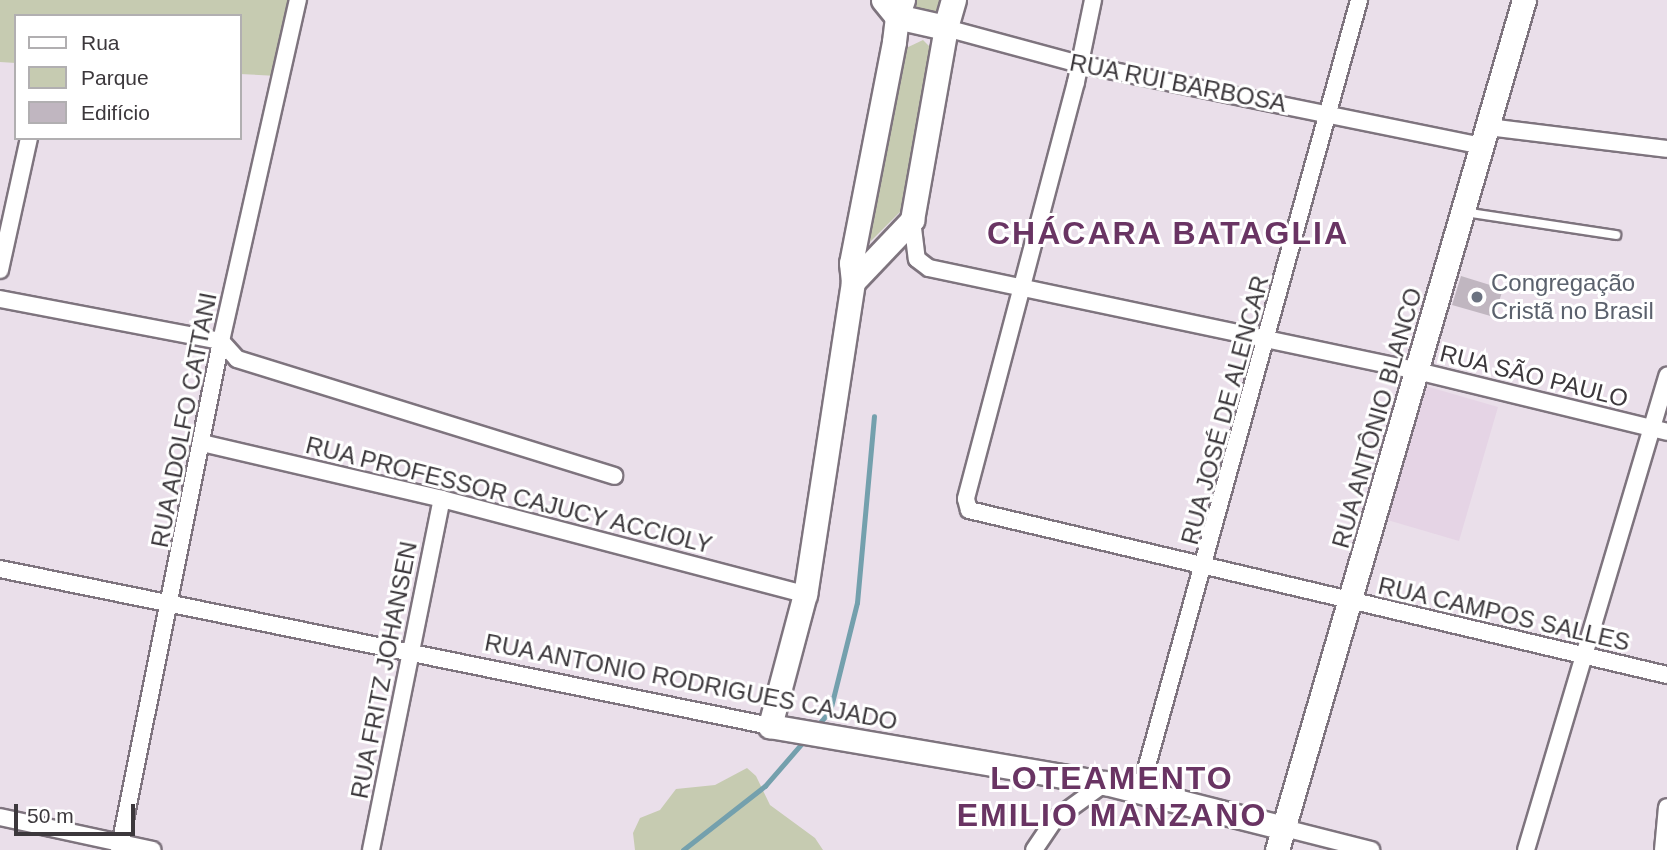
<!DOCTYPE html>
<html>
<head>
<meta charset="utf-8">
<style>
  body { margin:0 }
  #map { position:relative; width:1667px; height:850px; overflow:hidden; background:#eadfea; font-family:Arial,sans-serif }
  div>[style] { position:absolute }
  .built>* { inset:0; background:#e5d4e5 }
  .green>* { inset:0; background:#c6cbb1 }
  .stream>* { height:4.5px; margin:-2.25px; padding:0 2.25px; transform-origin:2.25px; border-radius:2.25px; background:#74a0ad }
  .building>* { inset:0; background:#c0b6c0 }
  .roads { filter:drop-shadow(2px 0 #7e747e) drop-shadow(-2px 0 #7e747e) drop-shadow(0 2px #7e747e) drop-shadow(0 -2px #7e747e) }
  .lane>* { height:8px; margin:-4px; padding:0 4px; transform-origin:4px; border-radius:4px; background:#fff }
  .street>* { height:16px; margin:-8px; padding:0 8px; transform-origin:8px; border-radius:8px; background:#fff }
  .secondary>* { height:23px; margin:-11.5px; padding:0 11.5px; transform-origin:11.5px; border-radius:11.5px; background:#fff }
  .primary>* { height:24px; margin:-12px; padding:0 12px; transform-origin:12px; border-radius:12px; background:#fff }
  .dots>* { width:19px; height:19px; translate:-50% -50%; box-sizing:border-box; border:4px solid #fff; border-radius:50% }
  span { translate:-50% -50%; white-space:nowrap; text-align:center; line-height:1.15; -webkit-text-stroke:6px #fff; paint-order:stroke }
  .street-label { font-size:24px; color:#3c383c }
  .worship-label { font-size:24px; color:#5b616d }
  .left { translate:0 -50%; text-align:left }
  .district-label { font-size:32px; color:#693463; font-weight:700; letter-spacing:2px }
  .legend { position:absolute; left:14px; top:14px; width:228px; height:126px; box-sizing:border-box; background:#fff; border:2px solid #b1afb1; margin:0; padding:9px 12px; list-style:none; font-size:21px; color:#3c383c }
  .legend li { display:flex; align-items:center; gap:14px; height:35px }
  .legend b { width:35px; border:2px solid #b1afb1 }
  .scale { position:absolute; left:14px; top:804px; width:121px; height:32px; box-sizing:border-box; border:4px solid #3c383c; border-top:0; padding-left:9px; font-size:21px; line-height:24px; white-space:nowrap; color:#3c383c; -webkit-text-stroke:5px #fff; paint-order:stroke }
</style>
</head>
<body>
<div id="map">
  <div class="built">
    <i style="clip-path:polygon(1422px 385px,1498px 407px,1459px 541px,1384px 519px)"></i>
  </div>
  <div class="green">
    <i style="clip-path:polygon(0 0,293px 0,277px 76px,240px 74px,240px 16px,16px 16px,16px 63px,0 62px)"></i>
    <i style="clip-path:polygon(915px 0,945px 0,935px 17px,914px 9px)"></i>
    <i style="clip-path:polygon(923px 40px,931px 48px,908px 204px,870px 242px,884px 131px,902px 50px)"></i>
    <i style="clip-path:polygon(747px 768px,756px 776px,770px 805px,815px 838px,823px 850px,635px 850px,633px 833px,640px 818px,660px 810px,676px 789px,715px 785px)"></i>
  </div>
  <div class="stream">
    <i style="left:817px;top:726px;width:20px;rotate:-49deg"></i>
    <i style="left:830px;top:711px;width:111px;rotate:-76deg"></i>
    <i style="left:857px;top:603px;width:187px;rotate:-84.8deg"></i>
    <i style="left:683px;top:850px;width:104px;rotate:-38deg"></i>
    <i style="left:765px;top:786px;width:60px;rotate:-49.1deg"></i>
  </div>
  <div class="building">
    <i style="clip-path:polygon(1461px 276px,1503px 289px,1494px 317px,1452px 305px)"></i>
  </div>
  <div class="roads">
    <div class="lane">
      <i style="left:1464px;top:212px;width:154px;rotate:8.6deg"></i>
    </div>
    <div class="street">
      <i style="left:1093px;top:0;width:84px;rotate:101.7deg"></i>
      <i style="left:1076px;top:82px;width:431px;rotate:104.8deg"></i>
      <i style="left:966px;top:499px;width:11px;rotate:75deg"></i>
      <i style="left:969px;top:510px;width:717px;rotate:13.3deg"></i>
      <i style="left:946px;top:28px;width:138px;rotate:15.1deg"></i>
      <i style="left:1079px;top:64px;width:411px;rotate:11.5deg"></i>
      <i style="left:1488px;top:127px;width:180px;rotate:7deg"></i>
      <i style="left:912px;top:220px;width:39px;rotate:83deg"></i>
      <i style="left:917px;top:259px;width:15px;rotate:37deg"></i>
      <i style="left:929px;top:268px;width:486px;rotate:11.9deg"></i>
      <i style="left:1405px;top:368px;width:270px;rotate:13.7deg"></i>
      <i style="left:0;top:270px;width:135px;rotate:-77.6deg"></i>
      <i style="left:0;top:299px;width:225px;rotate:10.8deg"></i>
      <i style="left:221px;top:341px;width:24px;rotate:48deg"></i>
      <i style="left:237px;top:359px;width:395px;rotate:17.2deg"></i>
      <i style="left:202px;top:443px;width:246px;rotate:13.1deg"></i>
      <i style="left:442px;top:499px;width:375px;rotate:14.7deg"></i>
      <i style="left:0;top:569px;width:786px;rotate:11.52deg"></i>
      <i style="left:1140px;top:791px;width:821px;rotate:-74.52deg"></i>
      <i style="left:0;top:817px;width:156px;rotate:12.2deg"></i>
      <i style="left:1284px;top:828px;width:90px;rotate:14.2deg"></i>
      <i style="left:119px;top:850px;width:519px;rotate:-78.67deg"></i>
      <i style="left:221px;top:341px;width:350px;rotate:-77.3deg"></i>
      <i style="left:371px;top:850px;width:358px;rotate:-78.6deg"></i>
      <i style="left:1034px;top:850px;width:36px;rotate:-56deg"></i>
      <i style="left:1054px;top:820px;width:63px;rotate:-36deg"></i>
      <i style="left:1526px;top:850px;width:495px;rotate:-73.4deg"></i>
      <i style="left:1663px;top:850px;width:43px;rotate:-84.7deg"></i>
    </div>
    <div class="secondary">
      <i style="left:883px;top:0;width:22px;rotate:51deg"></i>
      <i style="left:897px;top:17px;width:25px;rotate:97deg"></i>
      <i style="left:894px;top:42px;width:225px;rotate:101deg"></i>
      <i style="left:851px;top:263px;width:19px;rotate:84deg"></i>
      <i style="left:853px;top:282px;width:316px;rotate:98.7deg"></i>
      <i style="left:805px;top:594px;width:137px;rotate:104.9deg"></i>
      <i style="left:770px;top:726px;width:340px;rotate:9.7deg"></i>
      <i style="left:1105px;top:783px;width:185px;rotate:14.1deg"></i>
      <i style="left:853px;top:282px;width:86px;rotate:-46.4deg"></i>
      <i style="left:912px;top:220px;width:195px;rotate:-80deg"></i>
      <i style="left:1277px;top:850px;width:885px;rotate:-73.8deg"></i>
    </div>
    <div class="primary">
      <i style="left:903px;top:0;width:18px;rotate:109deg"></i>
      <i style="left:897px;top:17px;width:50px;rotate:12.7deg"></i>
      <i style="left:946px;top:28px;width:29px;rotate:-74deg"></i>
    </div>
  </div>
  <div class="dots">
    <i style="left:1477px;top:297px;background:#6b7280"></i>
  </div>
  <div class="street-label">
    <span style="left:1178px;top:83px;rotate:11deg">RUA RUI BARBOSA</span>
    <span style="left:1534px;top:376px;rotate:14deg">RUA SÃO PAULO</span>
    <span style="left:1225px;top:410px;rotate:-75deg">RUA JOSÉ DE ALENCAR</span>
    <span style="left:1377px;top:418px;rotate:-74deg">RUA ANTÔNIO BLANCO</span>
    <span style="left:184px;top:420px;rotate:-79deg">RUA ADOLFO CATTANI</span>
    <span style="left:509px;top:495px;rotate:14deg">RUA PROFESSOR CAJUCY ACCIOLY</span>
    <span style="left:1504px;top:614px;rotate:13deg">RUA CAMPOS SALLES</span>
    <span style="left:384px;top:670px;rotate:-79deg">RUA FRITZ JOHANSEN</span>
    <span style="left:691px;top:682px;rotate:11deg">RUA ANTONIO RODRIGUES CAJADO</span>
  </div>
  <div class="worship-label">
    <span class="left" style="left:1491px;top:297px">Congregação<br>Cristã no Brasil</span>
  </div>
  <div class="district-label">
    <span style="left:1168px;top:233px">CHÁCARA BATAGLIA</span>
    <span style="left:1112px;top:797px">LOTEAMENTO<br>EMILIO MANZANO</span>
  </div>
  <ul class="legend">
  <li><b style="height:9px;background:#fff"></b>Rua</li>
  <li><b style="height:19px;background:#c6cbb1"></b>Parque</li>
  <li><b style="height:19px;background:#c0b6c0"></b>Edifício</li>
  </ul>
  <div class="scale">50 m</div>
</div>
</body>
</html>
